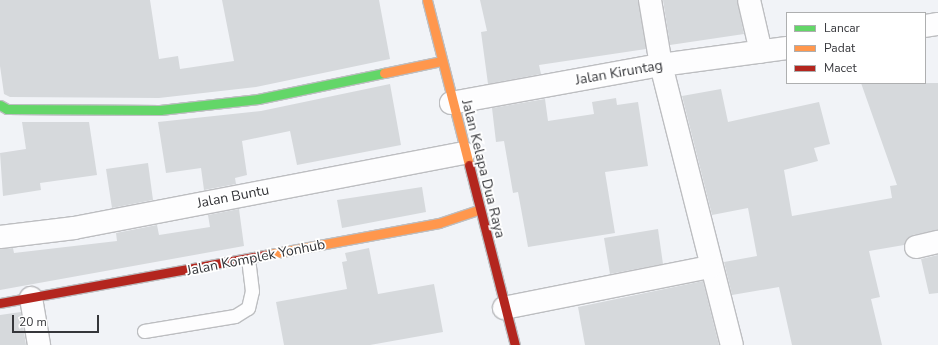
<!DOCTYPE html>
<html>
<head>
<meta charset="utf-8">
<style>
  body { margin:0 }
  #map { position:relative; width:938px; height:345px; overflow:hidden; background:#f1f3f7; font-family:"Nunito Sans",sans-serif }
  div>[style] { position:absolute }
  .building>* { inset:0; background:#d6d9dc }
  .roads { filter:drop-shadow(1px 0 #bdbec1) drop-shadow(-1px 0 #bdbec1) drop-shadow(0 1px #bdbec1) drop-shadow(0 -1px #bdbec1) }
  .lane>* { height:13px; margin:-6.5px; padding:0 6.5px; transform-origin:6.5px; border-radius:6.5px; background:#fdfdfe }
  .street>* { height:22px; margin:-11px; padding:0 11px; transform-origin:11px; border-radius:11px; background:#fdfdfe }
  .fast>* { height:9px; margin:-4.5px; padding:0 4.5px; transform-origin:4.5px; border-radius:4.5px; background:#63d668 }
  .slow>* { height:9px; margin:-4.5px; padding:0 4.5px; transform-origin:4.5px; border-radius:4.5px; background:#ff974d }
  .jam>* { height:9px; margin:-4.5px; padding:0 4.5px; transform-origin:4.5px; border-radius:4.5px; background:#b3261e }
  span { translate:-50% -50%; white-space:nowrap; text-align:center; line-height:1.15; -webkit-text-stroke:3.5px #fff; paint-order:stroke }
  .street-label { font-size:14px; color:#35363a }
  .legend { position:absolute; left:786px; top:12px; width:140px; height:72px; box-sizing:border-box; background:#fff; border:1px solid #aeafb0; margin:0; padding:5px 7px; list-style:none; font-size:12px; color:#35363a }
  .legend li { display:flex; align-items:center; gap:8px; height:20px }
  .legend b { width:20px; border:1px solid #aeafb0 }
  .scale { position:absolute; left:12px; top:315px; width:87px; height:18px; box-sizing:border-box; border:2px solid #35363a; border-top:0; padding-left:5px; font-size:12px; line-height:14px; white-space:nowrap; color:#35363a; -webkit-text-stroke:3px #fff; paint-order:stroke }
</style>
</head>
<body>
<div id="map">
  <div class="building">
    <i style="clip-path:polygon(0 0,150px 0,159px 59px,178px 56px,180px 69px,234px 61px,222px 0,379px 0,390px 59px,256px 87px,159px 98px,10px 97px,4px 94px,0 66px)"></i>
    <i style="clip-path:polygon(480px 0,638px 0,646px 49px,539px 65px,541px 74px,488px 84px,481px 32px,487px 31px)"></i>
    <i style="clip-path:polygon(663px 0,737px 0,744px 34px,670px 45px)"></i>
    <i style="clip-path:polygon(861px 83px,938px 83px,938px 230px,913px 235px,904px 245px,869px 251px,880px 297px,871px 299px,882px 345px,792px 345px,779px 287px,732px 295px,724px 262px,757px 256px,748px 208px,712px 215px,682px 96px,721px 89px,728px 122px,819px 102px,830px 144px,814px 148px,818px 161px,784px 170px,792px 216px,892px 198px,890px 186px,897px 185px)"></i>
    <i style="clip-path:polygon(390px 84px,401px 145px,297px 165px,290px 131px,242px 141px,247px 175px,235px 178px,236px 184px,204px 190px,201px 168px,166px 173px,158px 122px,261px 111px)"></i>
    <i style="clip-path:polygon(616px 98px,617px 105px,638px 102px,648px 166px,605px 172px,615px 233px,528px 247px,518px 192px,513px 193px,504px 141px,496px 142px,492px 108px,545px 99px,548px 121px,594px 114px,592px 102px)"></i>
    <i style="clip-path:polygon(22px 122px,89px 122px,97px 175px,40px 183px,41px 190px,3px 196px,0 153px,26px 149px)"></i>
    <i style="clip-path:polygon(148px 163px,153px 200px,112px 208px,106px 169px)"></i>
    <i style="clip-path:polygon(422px 187px,426px 212px,342px 228px,337px 200px)"></i>
    <i style="clip-path:polygon(239px 209px,244px 246px,0 290px,0 249px,13px 248px,14px 253px,117px 241px,116px 233px,157px 225px,159px 235px,210px 227px,208px 215px)"></i>
    <i style="clip-path:polygon(658px 229px,663px 264px,610px 274px,604px 238px)"></i>
    <i style="clip-path:polygon(369px 248px,378px 294px,434px 284px,443px 332px,370px 345px,284px 345px,276px 302px,347px 289px,342px 262px,347px 261px,345px 253px)"></i>
    <i style="clip-path:polygon(938px 255px,938px 293px,929px 294px,921px 259px)"></i>
    <i style="clip-path:polygon(703px 281px,719px 345px,585px 345px,578px 307px)"></i>
    <i style="clip-path:polygon(21px 312px,26px 345px,0 345px,0 315px)"></i>
  </div>
  <div class="roads">
    <div class="lane">
      <i style="left:144px;top:331px;width:92px;rotate:-9.4deg"></i>
      <i style="left:235px;top:316px;width:15px;rotate:-32deg"></i>
      <i style="left:248px;top:308px;width:17px;rotate:-77deg"></i>
      <i style="left:252px;top:291px;width:31px;rotate:-97deg"></i>
    </div>
    <div class="street">
      <i style="left:650px;top:0;width:66px;rotate:80.4deg"></i>
      <i style="left:661px;top:65px;width:289px;rotate:75.8deg"></i>
      <i style="left:749px;top:0;width:53px;rotate:77deg"></i>
      <i style="left:925px;top:26px;width:13px;rotate:-9deg"></i>
      <i style="left:451px;top:103px;width:213px;rotate:-10.3deg"></i>
      <i style="left:661px;top:65px;width:127px;rotate:-7.7deg"></i>
      <i style="left:0;top:237px;width:75px;rotate:-6.9deg"></i>
      <i style="left:74px;top:228px;width:397px;rotate:-10.9deg"></i>
      <i style="left:916px;top:247px;width:23px;rotate:-13deg"></i>
      <i style="left:31px;top:298px;width:48px;rotate:80.3deg"></i>
      <i style="left:504px;top:308px;width:210px;rotate:-11.3deg"></i>
    </div>
    <div class="fast">
      <i style="left:0;top:105px;width:8px;rotate:30deg"></i>
      <i style="left:7px;top:109px;width:153px;rotate:0.4deg"></i>
      <i style="left:160px;top:110px;width:99px;rotate:-6.4deg"></i>
      <i style="left:258px;top:99px;width:129px;rotate:-11.7deg"></i>
    </div>
    <div class="slow">
      <i style="left:427px;top:0;width:170px;rotate:75.7deg"></i>
      <i style="left:384px;top:73px;width:58px;rotate:-11.9deg"></i>
      <i style="left:265px;top:255px;width:177px;rotate:-10.4deg"></i>
      <i style="left:439px;top:223px;width:41px;rotate:-18.4deg"></i>
    </div>
    <div class="jam">
      <i style="left:469px;top:165px;width:186px;rotate:75.7deg"></i>
      <i style="left:0;top:303px;width:269px;rotate:-10.3deg"></i>
    </div>
  </div>
  <div class="street-label">
    <span style="left:619px;top:73px;rotate:-10deg">Jalan Kiruntag</span>
    <span style="left:483px;top:169px;rotate:76deg">Jalan Kelapa Dua Raya</span>
    <span style="left:233px;top:197px;rotate:-11deg">Jalan Buntu</span>
    <span style="left:256px;top:258px;rotate:-11deg">Jalan Komplek Yonhub</span>
  </div>
  <ul class="legend">
  <li><b style="height:5px;background:#63d668"></b>Lancar</li>
  <li><b style="height:5px;background:#ff974d"></b>Padat</li>
  <li><b style="height:5px;background:#b3261e"></b>Macet</li>
  </ul>
  <div class="scale">20 m</div>
</div>
</body>
</html>
